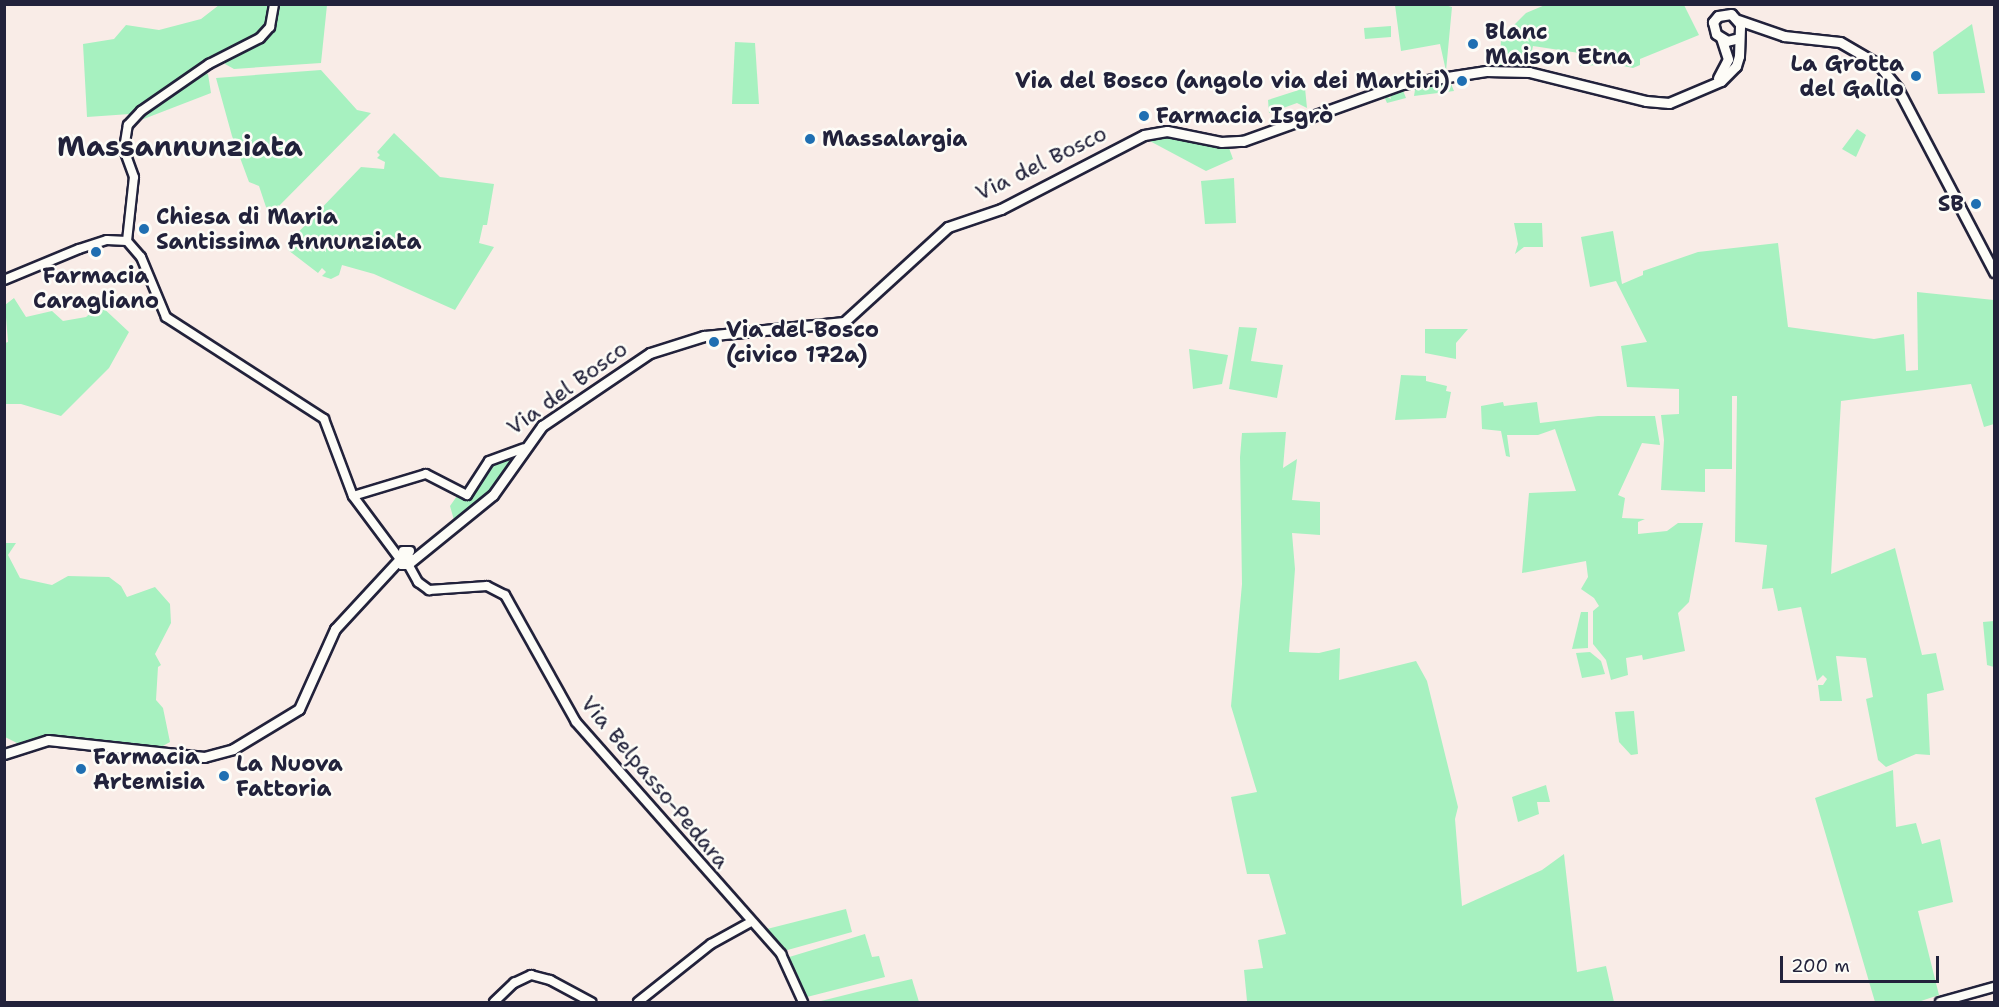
<!DOCTYPE html>
<html>
<head>
<meta charset="utf-8">
<style>
  body { margin:0 }
  #map { position:relative; width:1999px; height:1007px; overflow:hidden; background:#f9ece7; font-family:"Shantell Sans",sans-serif }
  div>[style] { position:absolute }
  .green>* { inset:0; background:#a7f1c0 }
  .roads { filter:drop-shadow(2px 0 #22223b) drop-shadow(-2px 0 #22223b) drop-shadow(0 2px #22223b) drop-shadow(0 -2px #22223b) }
  .minor>* { height:8px; margin:-4px; padding:0 4px; transform-origin:4px; border-radius:4px; background:#fdfcf7 }
  .major>* { height:9px; margin:-4.5px; padding:0 4.5px; transform-origin:4.5px; border-radius:4.5px; background:#fdfcf7 }
  .dots>* { width:16px; height:16px; translate:-50% -50%; box-sizing:border-box; border:3px solid #fdfcf7; border-radius:50% }
  span { translate:-50% -50%; white-space:nowrap; text-align:center; line-height:1.15; -webkit-text-stroke:5px #fdfcf7; paint-order:stroke }
  .poi-label { font-size:22px; color:#22223b; font-weight:700 }
  .left { translate:0 -50%; text-align:left }
  .right { translate:-100% -50%; text-align:right }
  .street-label { font-size:22px; color:#22223b }
  .district-label { font-size:28px; color:#22223b; font-weight:700 }
  .frame { position:absolute; inset:0; border:6px solid #22223b; pointer-events:none }
  .scale { position:absolute; left:1780px; top:956px; width:159px; height:27px; box-sizing:border-box; border:3px solid #22223b; border-top:0; padding-left:8px; font-size:18px; line-height:21px; white-space:nowrap; color:#22223b; -webkit-text-stroke:4px #fdfcf7; paint-order:stroke }
</style>
</head>
<body>
<div id="map">
  <div class="green">
    <i style="clip-path:polygon(1441px 4px,1452px 7px,1446px 71px,1440px 44px,1401px 51px,1395px 5px)"></i>
    <i style="clip-path:polygon(219px 5px,268px 5px,268px 23px,259px 35px,130px 114px,87px 117px,83px 44px,114px 39px,126px 25px,159px 30px,201px 19px)"></i>
    <i style="clip-path:polygon(279px 5px,327px 5px,321px 63px,234px 69px,225px 64px,226px 59px,266px 37px,275px 23px)"></i>
    <i style="clip-path:polygon(1545px 5px,1684px 5px,1699px 35px,1640px 59px,1640px 65px,1633px 68px,1614px 64px,1580px 66px,1579px 53px,1533px 46px,1528px 69px,1505px 62px,1500px 66px,1501px 38px,1526px 13px)"></i>
    <i style="clip-path:polygon(1972px 24px,1985px 93px,1938px 94px,1933px 52px)"></i>
    <i style="clip-path:polygon(1391px 26px,1391px 37px,1365px 39px,1364px 28px)"></i>
    <i style="clip-path:polygon(735px 42px,755px 43px,759px 104px,732px 104px)"></i>
    <i style="clip-path:polygon(321px 70px,357px 110px,371px 113px,273px 212px,266px 207px,259px 186px,249px 182px,232px 136px,216px 78px)"></i>
    <i style="clip-path:polygon(203px 72px,208px 74px,211px 93px,141px 120px,139px 115px,189px 81px,196px 81px)"></i>
    <i style="clip-path:polygon(1449px 79px,1454px 91px,1414px 96px,1416px 84px)"></i>
    <i style="clip-path:polygon(1305px 88px,1307px 108px,1297px 103px,1269px 113px,1268px 100px)"></i>
    <i style="clip-path:polygon(1402px 88px,1406px 98px,1387px 103px,1383px 94px,1391px 99px,1389px 92px)"></i>
    <i style="clip-path:polygon(1857px 129px,1866px 135px,1856px 157px,1842px 149px)"></i>
    <i style="clip-path:polygon(394px 133px,440px 177px,494px 184px,487px 225px,483px 225px,479px 243px,494px 247px,455px 310px,374px 274px,342px 265px,339px 275px,331px 279px,322px 276px,326px 272px,322px 268px,318px 273px,288px 250px,288px 243px,361px 167px,384px 169px,385px 162px,377px 158px,380px 155px,377px 152px)"></i>
    <i style="clip-path:polygon(1170px 136px,1229px 148px,1233px 159px,1206px 171px,1146px 139px)"></i>
    <i style="clip-path:polygon(1234px 178px,1236px 223px,1205px 224px,1201px 181px)"></i>
    <i style="clip-path:polygon(1514px 223px,1542px 223px,1543px 247px,1524px 247px,1515px 254px,1518px 244px)"></i>
    <i style="clip-path:polygon(1613px 231px,1622px 284px,1643px 275px,1643px 271px,1698px 252px,1778px 243px,1788px 327px,1874px 339px,1904px 334px,1906px 371px,1918px 370px,1917px 292px,1994px 300px,1994px 424px,1984px 427px,1971px 384px,1841px 401px,1831px 574px,1895px 548px,1922px 655px,1936px 653px,1944px 690px,1927px 694px,1930px 755px,1916px 754px,1886px 767px,1878px 760px,1866px 699px,1873px 697px,1866px 658px,1836px 656px,1842px 701px,1820px 701px,1818px 685px,1823px 685px,1827px 679px,1823px 675px,1817px 681px,1801px 607px,1778px 611px,1773px 588px,1762px 589px,1767px 545px,1735px 542px,1737px 396px,1732px 396px,1732px 469px,1705px 469px,1705px 492px,1661px 490px,1664px 440px,1661px 415px,1679px 414px,1679px 389px,1627px 387px,1621px 346px,1647px 342px,1616px 281px,1590px 287px,1581px 237px)"></i>
    <i style="clip-path:polygon(14px 298px,26px 317px,52px 311px,63px 321px,86px 317px,100px 305px,129px 332px,109px 368px,61px 416px,21px 404px,5px 404px,5px 343px,8px 342px,5px 305px)"></i>
    <i style="clip-path:polygon(1239px 327px,1257px 328px,1251px 361px,1283px 365px,1277px 398px,1229px 389px)"></i>
    <i style="clip-path:polygon(1425px 329px,1468px 329px,1456px 343px,1456px 359px,1425px 353px)"></i>
    <i style="clip-path:polygon(1189px 349px,1228px 355px,1222px 384px,1193px 389px)"></i>
    <i style="clip-path:polygon(1401px 375px,1426px 376px,1426px 381px,1447px 386px,1446px 391px,1451px 392px,1446px 418px,1395px 420px)"></i>
    <i style="clip-path:polygon(1503px 402px,1504px 406px,1537px 402px,1540px 423px,1598px 416px,1655px 416px,1660px 445px,1642px 443px,1618px 495px,1625px 498px,1622px 518px,1645px 519px,1638px 522px,1638px 534px,1667px 531px,1678px 523px,1703px 523px,1689px 602px,1678px 613px,1685px 651px,1643px 660px,1642px 655px,1626px 658px,1628px 675px,1611px 680px,1606px 660px,1593px 644px,1593px 611px,1599px 606px,1594px 598px,1581px 589px,1588px 577px,1586px 561px,1522px 573px,1529px 493px,1576px 491px,1555px 429px,1538px 435px,1507px 435px,1510px 457px,1506px 456px,1501px 431px,1482px 429px,1481px 406px)"></i>
    <i style="clip-path:polygon(1286px 432px,1283px 468px,1297px 459px,1292px 500px,1320px 502px,1320px 535px,1292px 533px,1295px 569px,1289px 652px,1319px 653px,1340px 648px,1339px 680px,1416px 661px,1427px 681px,1458px 807px,1455px 819px,1462px 906px,1542px 870px,1564px 854px,1577px 972px,1606px 966px,1614px 1002px,1244px 1002px,1247px 1001px,1244px 970px,1263px 968px,1258px 940px,1286px 934px,1269px 874px,1247px 874px,1231px 797px,1257px 792px,1231px 706px,1242px 584px,1240px 457px,1242px 433px)"></i>
    <i style="clip-path:polygon(511px 455px,513px 459px,499px 482px,454px 520px,450px 506px,457px 496px,474px 494px,487px 468px)"></i>
    <i style="clip-path:polygon(4px 543px,16px 543px,8px 555px,20px 578px,52px 585px,68px 576px,109px 577px,121px 586px,127px 597px,155px 587px,170px 604px,171px 623px,155px 654px,161px 665px,158px 667px,156px 700px,163px 708px,170px 742px,161px 747px,46px 736px,19px 744px,5px 737px)"></i>
    <i style="clip-path:polygon(1581px 612px,1588px 612px,1588px 648px,1572px 649px)"></i>
    <i style="clip-path:polygon(1994px 621px,1994px 667px,1987px 665px,1983px 622px)"></i>
    <i style="clip-path:polygon(1590px 652px,1601px 661px,1605px 674px,1582px 678px,1576px 653px)"></i>
    <i style="clip-path:polygon(1634px 711px,1638px 754px,1631px 755px,1619px 742px,1615px 712px)"></i>
    <i style="clip-path:polygon(1893px 770px,1896px 827px,1916px 823px,1922px 844px,1940px 839px,1953px 902px,1918px 911px,1939px 995px,1918px 1002px,1875px 1002px,1815px 798px)"></i>
    <i style="clip-path:polygon(1546px 785px,1550px 802px,1537px 802px,1539px 814px,1518px 822px,1512px 797px)"></i>
    <i style="clip-path:polygon(846px 909px,852px 932px,784px 951px,763px 930px)"></i>
    <i style="clip-path:polygon(865px 934px,872px 957px,879px 956px,885px 977px,803px 998px,786px 958px)"></i>
    <i style="clip-path:polygon(912px 979px,919px 1002px,817px 1002px,861px 991px)"></i>
  </div>
  <div class="roads">
    <div class="minor">
      <i style="left:127px;top:241px;width:64px;rotate:-83.8deg"></i>
      <i style="left:134px;top:177px;width:30px;rotate:-110deg"></i>
      <i style="left:124px;top:149px;width:24px;rotate:-81deg"></i>
      <i style="left:128px;top:125px;width:19px;rotate:-47deg"></i>
      <i style="left:141px;top:111px;width:83px;rotate:-34.7deg"></i>
      <i style="left:209px;top:64px;width:57px;rotate:-27deg"></i>
      <i style="left:260px;top:38px;width:15px;rotate:-48deg"></i>
      <i style="left:270px;top:27px;width:23px;rotate:-80deg"></i>
      <i style="left:4px;top:280px;width:81px;rotate:-22.5deg"></i>
      <i style="left:79px;top:249px;width:29px;rotate:-18deg"></i>
      <i style="left:107px;top:240px;width:20px;rotate:3deg"></i>
      <i style="left:127px;top:241px;width:21px;rotate:49deg"></i>
      <i style="left:141px;top:257px;width:65px;rotate:67.4deg"></i>
      <i style="left:166px;top:317px;width:188px;rotate:32.8deg"></i>
      <i style="left:324px;top:419px;width:82px;rotate:69.4deg"></i>
      <i style="left:353px;top:496px;width:79px;rotate:53.3deg"></i>
      <i style="left:353px;top:496px;width:76px;rotate:-16.8deg"></i>
      <i style="left:426px;top:474px;width:46px;rotate:27.1deg"></i>
      <i style="left:467px;top:495px;width:40px;rotate:-57.1deg"></i>
      <i style="left:489px;top:461px;width:37px;rotate:-20deg"></i>
      <i style="left:403px;top:551px;width:7px"></i>
      <i style="left:408px;top:564px;width:21px;rotate:61deg"></i>
      <i style="left:418px;top:582px;width:14px;rotate:36deg"></i>
      <i style="left:429px;top:590px;width:58px;rotate:-3.9deg"></i>
      <i style="left:487px;top:586px;width:20px;rotate:27deg"></i>
      <i style="left:505px;top:595px;width:145px;rotate:60.8deg"></i>
      <i style="left:576px;top:722px;width:310px;rotate:48.5deg"></i>
      <i style="left:781px;top:954px;width:53px;rotate:65.4deg"></i>
      <i style="left:494px;top:1002px;width:28px;rotate:-44deg"></i>
      <i style="left:514px;top:983px;width:19px;rotate:-25deg"></i>
      <i style="left:531px;top:975px;width:20px;rotate:15deg"></i>
      <i style="left:550px;top:980px;width:47px;rotate:28.2deg"></i>
      <i style="left:638px;top:1002px;width:93px;rotate:-38.5deg"></i>
      <i style="left:711px;top:944px;width:46px;rotate:-28.8deg"></i>
      <i style="left:1940px;top:1002px;width:56px;rotate:-15.5deg"></i>
    </div>
    <div class="major">
      <i style="left:1738px;top:20px;width:49px;rotate:19.2deg"></i>
      <i style="left:1784px;top:36px;width:56px;rotate:6.1deg"></i>
      <i style="left:1840px;top:42px;width:44px;rotate:30.1deg"></i>
      <i style="left:1878px;top:64px;width:32px;rotate:51deg"></i>
      <i style="left:1898px;top:89px;width:207px;rotate:62.3deg"></i>
      <i style="left:1718px;top:78px;width:21px;rotate:-62deg"></i>
      <i style="left:1728px;top:59px;width:22px;rotate:-108deg"></i>
      <i style="left:409px;top:563px;width:7px;rotate:-98deg"></i>
      <i style="left:408px;top:556px;width:8px;rotate:166deg"></i>
      <i style="left:400px;top:558px;width:6px;rotate:81deg"></i>
      <i style="left:401px;top:564px;width:7px"></i>
      <i style="left:408px;top:564px;width:109px;rotate:-39.1deg"></i>
      <i style="left:493px;top:495px;width:85px;rotate:-54.6deg"></i>
      <i style="left:542px;top:426px;width:130px;rotate:-34.1deg"></i>
      <i style="left:650px;top:353px;width:57px;rotate:-17.5deg"></i>
      <i style="left:704px;top:336px;width:141px;rotate:-5.7deg"></i>
      <i style="left:844px;top:322px;width:141px;rotate:-42.4deg"></i>
      <i style="left:948px;top:227px;width:56px;rotate:-18.8deg"></i>
      <i style="left:1001px;top:209px;width:161px;rotate:-27.4deg"></i>
      <i style="left:1144px;top:135px;width:23px;rotate:-10deg"></i>
      <i style="left:1167px;top:131px;width:55px;rotate:11.5deg"></i>
      <i style="left:1221px;top:142px;width:22px;rotate:-3deg"></i>
      <i style="left:1243px;top:141px;width:169px;rotate:-19.7deg"></i>
      <i style="left:1402px;top:84px;width:85px;rotate:-8.8deg"></i>
      <i style="left:1486px;top:71px;width:43px;rotate:1.3deg"></i>
      <i style="left:1529px;top:72px;width:121px;rotate:13.9deg"></i>
      <i style="left:1646px;top:101px;width:23px;rotate:5deg"></i>
      <i style="left:1669px;top:103px;width:56px;rotate:-22.9deg"></i>
      <i style="left:1721px;top:81px;width:21px;rotate:-45deg"></i>
      <i style="left:1736px;top:66px;width:10px;rotate:-73deg"></i>
      <i style="left:1739px;top:56px;width:32px;rotate:-88deg"></i>
      <i style="left:1740px;top:24px;width:13px;rotate:-132deg"></i>
      <i style="left:1731px;top:14px;width:13px;rotate:171deg"></i>
      <i style="left:1718px;top:16px;width:8px;rotate:130deg"></i>
      <i style="left:1713px;top:22px;width:12px;rotate:76deg"></i>
      <i style="left:1716px;top:34px;width:13px;rotate:32deg"></i>
      <i style="left:1727px;top:41px;width:12px;rotate:-14deg"></i>
      <i style="left:4px;top:754px;width:46px;rotate:-17.7deg"></i>
      <i style="left:48px;top:740px;width:157px;rotate:6.2deg"></i>
      <i style="left:204px;top:757px;width:30px;rotate:-15deg"></i>
      <i style="left:233px;top:749px;width:77px;rotate:-31.2deg"></i>
      <i style="left:299px;top:709px;width:88px;rotate:-65.8deg"></i>
      <i style="left:335px;top:629px;width:94px;rotate:-47.2deg"></i>
    </div>
  </div>
  <div class="dots">
    <i style="left:1473px;top:44px;background:#1f6fb2"></i>
    <i style="left:1916px;top:76px;background:#1f6fb2"></i>
    <i style="left:1462px;top:81px;background:#1f6fb2"></i>
    <i style="left:1144px;top:116px;background:#1f6fb2"></i>
    <i style="left:810px;top:139px;background:#1f6fb2"></i>
    <i style="left:1976px;top:204px;background:#1f6fb2"></i>
    <i style="left:144px;top:229px;background:#1f6fb2"></i>
    <i style="left:96px;top:252px;background:#1f6fb2"></i>
    <i style="left:714px;top:342px;background:#1f6fb2"></i>
    <i style="left:81px;top:769px;background:#1f6fb2"></i>
    <i style="left:224px;top:776px;background:#1f6fb2"></i>
  </div>
  <div class="poi-label">
    <span class="left" style="left:1485px;top:44px">Blanc<br>Maison Etna</span>
    <span class="right" style="left:1904px;top:76px">La Grotta<br>del Gallo</span>
    <span class="right" style="left:1450px;top:81px">Via del Bosco (angolo via dei Martiri)</span>
    <span class="left" style="left:1156px;top:116px">Farmacia Isgrò</span>
    <span class="left" style="left:822px;top:139px">Massalargia</span>
    <span class="right" style="left:1964px;top:204px">SB</span>
    <span class="left" style="left:156px;top:229px">Chiesa di Maria<br>Santissima Annunziata</span>
    <span style="left:96px;top:288px">Farmacia<br>Caragliano</span>
    <span class="left" style="left:726px;top:342px">Via del Bosco<br>(civico 172a)</span>
    <span class="left" style="left:93px;top:769px">Farmacia<br>Artemisia</span>
    <span class="left" style="left:236px;top:776px">La Nuova<br>Fattoria</span>
  </div>
  <div class="street-label">
    <span style="left:1041px;top:163px;rotate:-26deg">Via del Bosco</span>
    <span style="left:567px;top:388px;rotate:-36deg">Via del Bosco</span>
    <span style="left:655px;top:782px;rotate:50deg">Via Belpasso-Pedara</span>
  </div>
  <div class="district-label">
    <span style="left:180px;top:146px">Massannunziata</span>
  </div>
  <div class="frame"></div>
  <div class="scale">200 m</div>
</div>
</body>
</html>
